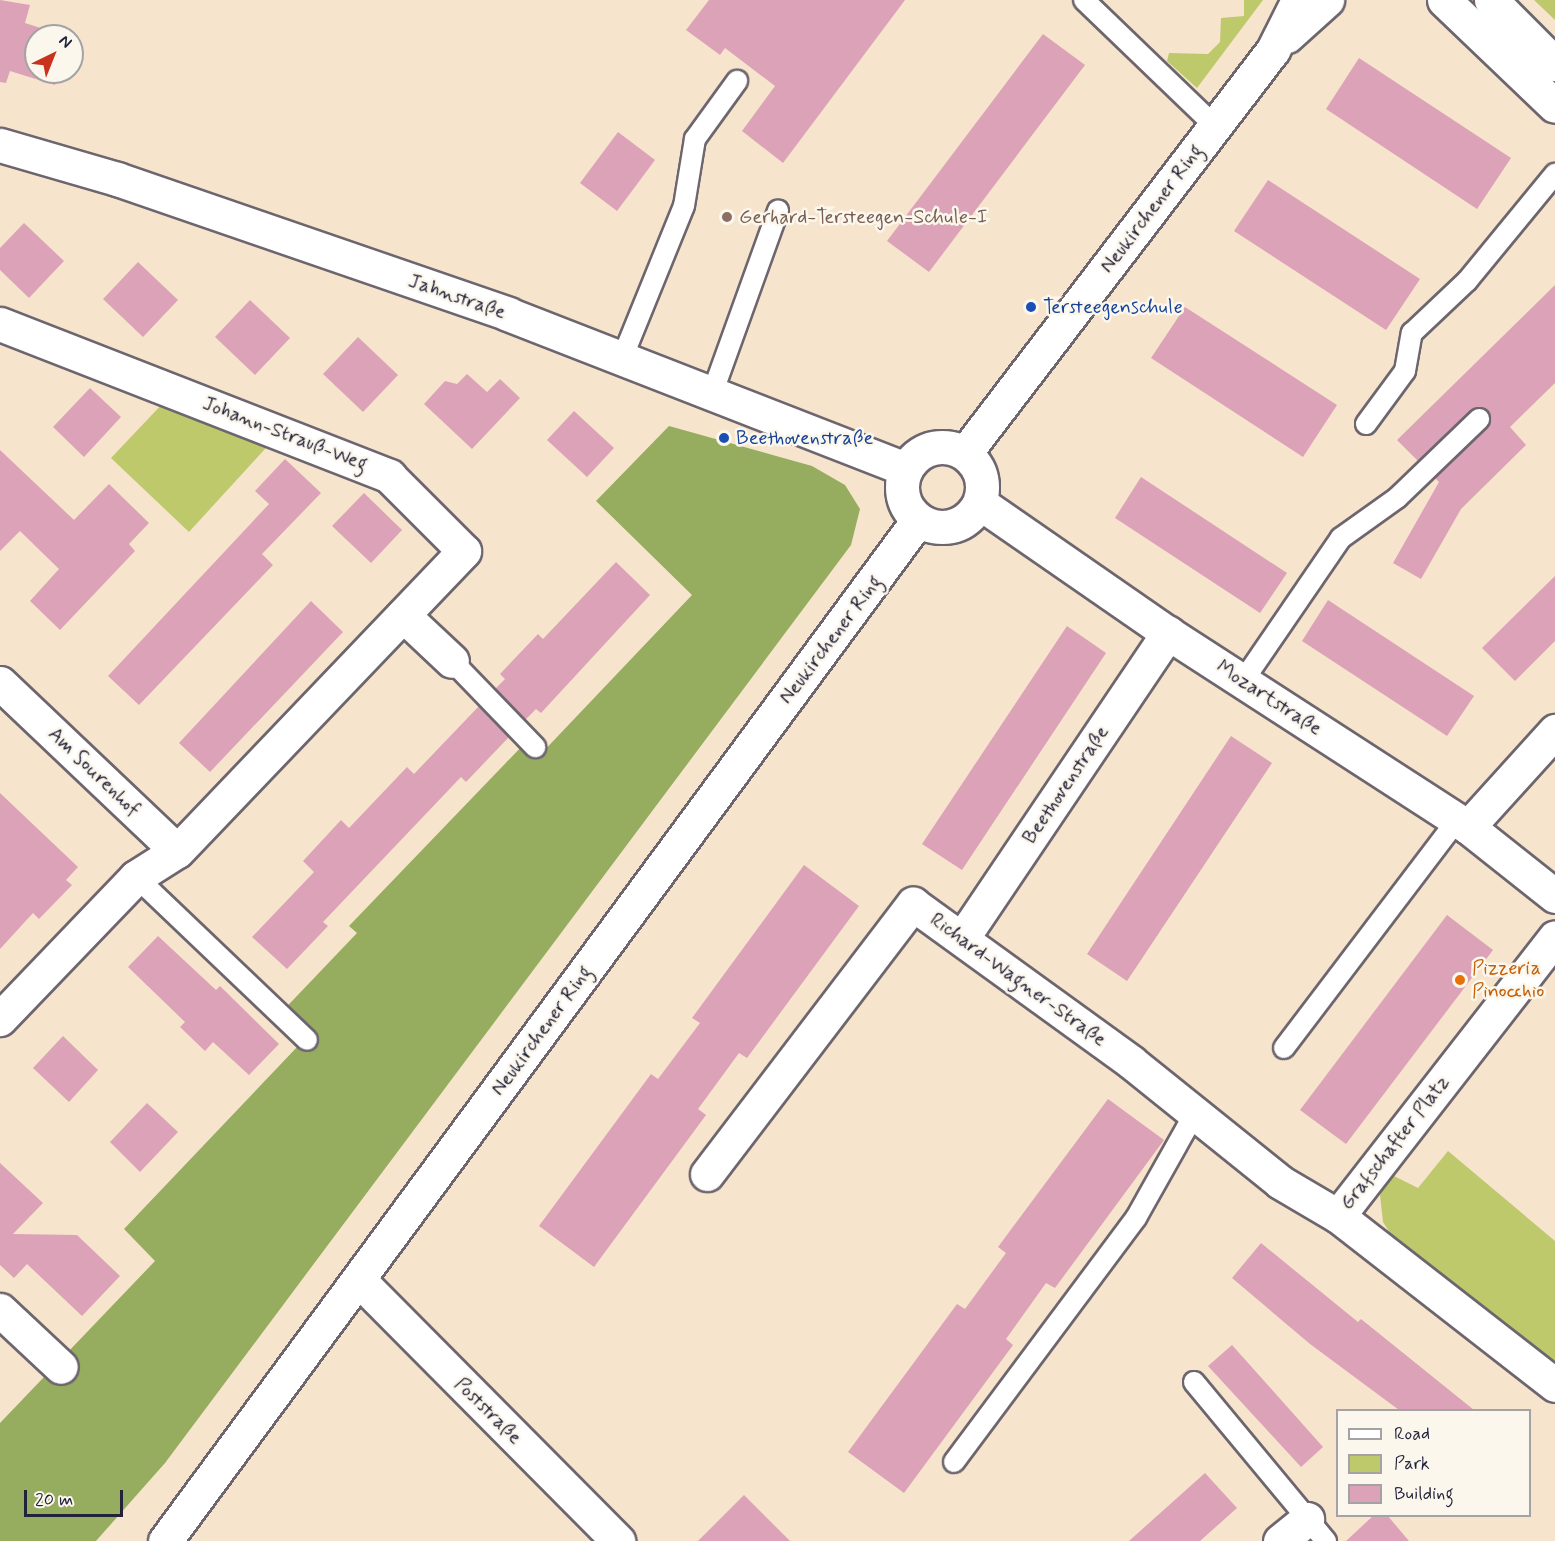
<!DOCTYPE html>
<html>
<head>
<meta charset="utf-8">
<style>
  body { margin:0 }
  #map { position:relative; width:1555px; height:1541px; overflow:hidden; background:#f7e4cd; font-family:Mynerve,sans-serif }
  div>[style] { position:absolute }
  .green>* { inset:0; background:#bdc96b }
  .forest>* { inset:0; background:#96ad5f }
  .building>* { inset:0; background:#dca2b8 }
  .roads { filter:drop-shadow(2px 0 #6d666e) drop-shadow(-2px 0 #6d666e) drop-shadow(0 2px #6d666e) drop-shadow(0 -2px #6d666e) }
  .service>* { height:20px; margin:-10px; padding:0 10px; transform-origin:10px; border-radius:10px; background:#fff }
  .minor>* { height:33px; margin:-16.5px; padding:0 16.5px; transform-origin:16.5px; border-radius:16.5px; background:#fff }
  .tertiary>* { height:33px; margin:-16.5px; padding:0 16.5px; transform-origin:16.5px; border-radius:16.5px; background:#fff }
  .tertiary>.ring { margin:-16.5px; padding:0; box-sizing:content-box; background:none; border:33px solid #fff; border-radius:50% }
  .dots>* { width:16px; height:16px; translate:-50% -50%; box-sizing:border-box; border:3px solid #fbf7ec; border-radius:50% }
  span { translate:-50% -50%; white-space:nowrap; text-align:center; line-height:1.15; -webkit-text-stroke:5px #fbf7ec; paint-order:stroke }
  .street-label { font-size:20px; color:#22223b }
  .education-label { font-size:20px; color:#785e54 }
  .left { translate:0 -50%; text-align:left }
  .transit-label { font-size:20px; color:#164399 }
  .food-label { font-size:20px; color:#c56008 }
  .legend { position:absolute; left:1336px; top:1409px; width:195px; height:108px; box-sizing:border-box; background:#fbf7ec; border:2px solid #a4a2a5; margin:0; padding:8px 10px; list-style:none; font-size:18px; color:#22223b }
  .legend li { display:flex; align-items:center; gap:12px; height:30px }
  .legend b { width:30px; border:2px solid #a4a2a5 }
  .north { position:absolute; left:24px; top:24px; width:60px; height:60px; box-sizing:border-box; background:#fbf7ec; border:2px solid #a4a2a5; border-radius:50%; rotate:43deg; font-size:16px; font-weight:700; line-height:24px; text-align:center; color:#22223b }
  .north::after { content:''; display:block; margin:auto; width:21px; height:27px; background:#c8321e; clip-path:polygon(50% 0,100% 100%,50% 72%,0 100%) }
  .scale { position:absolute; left:24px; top:1490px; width:99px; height:27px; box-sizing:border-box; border:3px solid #22223b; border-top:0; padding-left:8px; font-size:18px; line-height:21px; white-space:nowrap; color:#22223b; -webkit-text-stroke:4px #fbf7ec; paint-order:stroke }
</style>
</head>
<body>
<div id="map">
  <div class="green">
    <i style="clip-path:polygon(1244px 0,1263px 0,1197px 88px,1167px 61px,1169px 53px,1208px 54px,1220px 42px,1221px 18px,1244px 16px)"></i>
    <i style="clip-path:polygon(1534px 0,1555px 0,1555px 20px)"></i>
    <i style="clip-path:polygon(166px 400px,274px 439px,189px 532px,111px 458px)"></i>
    <i style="clip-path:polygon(1448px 1151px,1555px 1241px,1555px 1364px,1392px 1236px,1383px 1222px,1380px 1195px,1392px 1175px,1418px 1188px)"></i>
  </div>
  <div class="forest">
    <i style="clip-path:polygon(669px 426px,812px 466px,845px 485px,860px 509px,851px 545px,165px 1463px,96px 1541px,0 1541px,0 1423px,155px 1261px,124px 1229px,299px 1045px,274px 1020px,357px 933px,349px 926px,524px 744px,538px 757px,692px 595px,596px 501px)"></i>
  </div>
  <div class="building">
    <i style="clip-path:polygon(0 0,30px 5px,25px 23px,66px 36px,36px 36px,36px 72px,59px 72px,55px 85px,10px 71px,6px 83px,0 82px)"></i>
    <i style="clip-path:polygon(709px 0,905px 0,783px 163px,742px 131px,775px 86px,725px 48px,720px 55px,686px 30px)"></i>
    <i style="clip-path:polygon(1043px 34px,1085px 65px,929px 272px,887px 241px)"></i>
    <i style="clip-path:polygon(1359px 58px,1511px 158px,1477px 209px,1326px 109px)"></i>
    <i style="clip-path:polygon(618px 132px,655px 160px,617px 211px,580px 183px)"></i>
    <i style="clip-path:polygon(1268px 180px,1420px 279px,1386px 330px,1234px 231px)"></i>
    <i style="clip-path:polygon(24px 223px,64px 261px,29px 298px,0 270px,0 248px)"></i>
    <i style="clip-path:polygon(138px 262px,178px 300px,143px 337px,103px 299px)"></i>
    <i style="clip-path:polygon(1555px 285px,1555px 383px,1510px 427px,1526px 445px,1461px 509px,1421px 579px,1393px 563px,1439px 482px,1435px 478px,1487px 428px,1490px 416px,1483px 408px,1471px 410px,1418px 461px,1397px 440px)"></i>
    <i style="clip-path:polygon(250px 300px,290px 338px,255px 375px,215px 337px)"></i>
    <i style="clip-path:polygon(1185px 307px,1337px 405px,1303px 457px,1151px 358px)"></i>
    <i style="clip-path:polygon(358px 337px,398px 375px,363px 412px,323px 374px)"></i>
    <i style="clip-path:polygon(467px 374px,487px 392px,500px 379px,520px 398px,472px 449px,424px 404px,445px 381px,457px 384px)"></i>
    <i style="clip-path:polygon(90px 388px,121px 417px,84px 457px,53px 427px)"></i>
    <i style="clip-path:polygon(574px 411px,614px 448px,587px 477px,547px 440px)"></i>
    <i style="clip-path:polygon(0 450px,74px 520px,109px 484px,149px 523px,129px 544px,135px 551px,60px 630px,30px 601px,59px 569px,20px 531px,0 551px)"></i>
    <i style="clip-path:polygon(285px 459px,321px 493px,262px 554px,273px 565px,139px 705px,108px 676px,269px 504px,255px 491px)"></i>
    <i style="clip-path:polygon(1141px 477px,1287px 573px,1260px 613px,1115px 518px)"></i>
    <i style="clip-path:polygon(364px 493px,402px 530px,371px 563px,332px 526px)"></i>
    <i style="clip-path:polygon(616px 562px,650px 595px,541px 713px,536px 709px,525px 720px,495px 689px,505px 679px,500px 674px,538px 634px,543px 639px)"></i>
    <i style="clip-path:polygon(1555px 576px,1555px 641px,1515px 681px,1482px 648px)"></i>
    <i style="clip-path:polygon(1328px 600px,1474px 696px,1447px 736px,1302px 641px)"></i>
    <i style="clip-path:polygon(311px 601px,343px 632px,210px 772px,179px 743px)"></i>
    <i style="clip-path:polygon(1067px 626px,1106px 653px,962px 870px,922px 844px)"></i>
    <i style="clip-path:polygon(479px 706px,509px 737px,466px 782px,461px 777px,323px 922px,328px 926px,287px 969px,252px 937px,314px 872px,303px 861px,341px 820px,349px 828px,407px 767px,414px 774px)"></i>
    <i style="clip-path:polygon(1231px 736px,1272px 763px,1127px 981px,1087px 954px)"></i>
    <i style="clip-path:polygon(0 793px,78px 867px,66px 880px,72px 885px,39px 919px,33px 913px,0 949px)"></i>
    <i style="clip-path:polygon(804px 865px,859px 906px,747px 1058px,739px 1053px,698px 1109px,706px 1115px,594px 1267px,539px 1226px,651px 1074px,658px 1079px,700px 1023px,692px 1018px)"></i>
    <i style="clip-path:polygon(1447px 915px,1493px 950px,1346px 1144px,1300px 1110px)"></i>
    <i style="clip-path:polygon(158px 936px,216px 990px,220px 986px,279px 1044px,249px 1075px,213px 1042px,205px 1051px,180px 1027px,185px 1022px,128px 967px)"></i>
    <i style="clip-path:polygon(63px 1036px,98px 1070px,69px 1102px,33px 1068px)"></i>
    <i style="clip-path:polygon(1108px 1099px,1164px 1140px,1055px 1288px,1046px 1283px,1006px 1339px,1013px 1345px,904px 1493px,848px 1452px,957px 1304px,965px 1309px,1006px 1253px,998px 1247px)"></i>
    <i style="clip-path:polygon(147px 1103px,178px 1132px,140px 1172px,110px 1142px)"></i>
    <i style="clip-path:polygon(0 1163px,43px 1203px,13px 1234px,77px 1235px,120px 1276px,82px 1316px,27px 1264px,14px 1278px,0 1265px)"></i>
    <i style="clip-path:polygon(1261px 1243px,1358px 1322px,1361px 1319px,1474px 1410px,1399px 1410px,1310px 1344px,1232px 1278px)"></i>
    <i style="clip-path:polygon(1232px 1345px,1323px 1447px,1301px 1467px,1208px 1366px)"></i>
    <i style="clip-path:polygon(1205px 1473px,1237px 1508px,1200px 1541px,1129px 1541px)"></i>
    <i style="clip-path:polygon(744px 1495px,790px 1541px,698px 1541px)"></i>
    <i style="clip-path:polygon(1374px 1515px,1387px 1515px,1409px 1541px,1346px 1541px)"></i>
  </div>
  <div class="roads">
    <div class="service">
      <i style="left:1084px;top:0;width:182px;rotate:43.9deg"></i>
      <i style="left:621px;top:361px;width:167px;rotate:-67.9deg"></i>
      <i style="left:684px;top:206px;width:68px;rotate:-80.7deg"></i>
      <i style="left:695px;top:139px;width:72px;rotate:-54.1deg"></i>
      <i style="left:712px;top:394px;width:195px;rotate:-70.2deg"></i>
      <i style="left:1366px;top:424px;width:66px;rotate:-53.7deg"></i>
      <i style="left:1405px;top:371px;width:39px;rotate:-80deg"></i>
      <i style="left:1412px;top:333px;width:76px;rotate:-43.4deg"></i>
      <i style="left:1467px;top:281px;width:139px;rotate:-50.6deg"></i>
      <i style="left:452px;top:661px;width:120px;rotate:46deg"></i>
      <i style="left:1243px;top:681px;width:173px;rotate:-55.6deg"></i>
      <i style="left:1341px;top:538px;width:69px;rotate:-35.5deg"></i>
      <i style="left:1397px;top:498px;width:114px;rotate:-43.9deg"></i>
      <i style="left:136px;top:877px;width:236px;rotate:43.6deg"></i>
      <i style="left:1284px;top:1048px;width:286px;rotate:-52.8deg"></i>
      <i style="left:1194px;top:1382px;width:207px;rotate:50.3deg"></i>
      <i style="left:954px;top:1462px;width:304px;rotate:-53.3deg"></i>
      <i style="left:1136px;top:1218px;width:120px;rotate:-60.7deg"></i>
    </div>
    <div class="minor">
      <i style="left:1444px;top:0;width:153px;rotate:43.7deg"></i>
      <i style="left:1491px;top:0;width:91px;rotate:45deg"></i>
      <i style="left:0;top:145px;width:122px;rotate:16.2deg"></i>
      <i style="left:117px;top:179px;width:414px;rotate:19deg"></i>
      <i style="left:508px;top:314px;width:427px;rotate:21.3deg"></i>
      <i style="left:0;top:324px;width:418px;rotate:21.3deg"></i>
      <i style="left:389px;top:476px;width:106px;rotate:45deg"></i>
      <i style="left:464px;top:551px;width:415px;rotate:133.7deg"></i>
      <i style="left:177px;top:851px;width:49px;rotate:147.6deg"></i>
      <i style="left:136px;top:877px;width:197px;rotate:133.8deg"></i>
      <i style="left:980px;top:503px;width:229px;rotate:34.7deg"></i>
      <i style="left:1168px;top:633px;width:357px;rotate:32.9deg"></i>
      <i style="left:1468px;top:827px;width:111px;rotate:38.4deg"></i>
      <i style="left:403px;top:615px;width:67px;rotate:43.2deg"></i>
      <i style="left:0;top:683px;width:244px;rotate:43.5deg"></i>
      <i style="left:1468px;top:827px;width:130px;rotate:-47.8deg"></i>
      <i style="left:963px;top:937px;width:367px;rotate:-56deg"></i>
      <i style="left:707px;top:1174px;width:340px;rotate:-52.7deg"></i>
      <i style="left:913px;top:904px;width:269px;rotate:35.9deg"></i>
      <i style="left:1131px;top:1062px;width:191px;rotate:38.8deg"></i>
      <i style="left:1280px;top:1182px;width:67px;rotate:30.4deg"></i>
      <i style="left:1338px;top:1216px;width:275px;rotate:37.9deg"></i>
      <i style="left:1338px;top:1216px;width:353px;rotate:-52.1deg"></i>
      <i style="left:359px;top:1280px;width:368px;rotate:45.2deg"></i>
      <i style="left:0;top:1310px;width:83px;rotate:43.1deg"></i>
      <i style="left:1280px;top:1541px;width:35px;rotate:-39deg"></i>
    </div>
    <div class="tertiary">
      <i style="left:1287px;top:36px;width:54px;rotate:-42deg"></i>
      <i class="ring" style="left:902px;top:447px;width:47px;height:47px"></i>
      <i style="left:965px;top:453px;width:507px;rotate:-52.61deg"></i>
      <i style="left:1273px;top:50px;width:56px;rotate:-63.4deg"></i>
      <i style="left:165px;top:1541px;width:1269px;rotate:-53.59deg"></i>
    </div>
  </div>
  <div class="dots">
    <i style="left:727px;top:217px;background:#8d6e63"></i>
    <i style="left:1031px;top:307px;background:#1a4fb4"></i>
    <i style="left:724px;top:438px;background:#1a4fb4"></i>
    <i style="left:1460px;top:980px;background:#e8710a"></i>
  </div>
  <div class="street-label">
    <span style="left:1152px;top:209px;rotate:-53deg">Neukirchener Ring</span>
    <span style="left:457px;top:297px;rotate:19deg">Jahnstraße</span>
    <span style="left:285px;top:434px;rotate:21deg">Johann-Strauß-Weg</span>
    <span style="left:831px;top:640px;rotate:-53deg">Neukirchener Ring</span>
    <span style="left:1269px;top:698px;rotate:33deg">Mozartstraße</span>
    <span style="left:94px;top:772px;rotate:44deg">Am Sourenhof</span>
    <span style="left:1066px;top:785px;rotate:-56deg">Beethovenstraße</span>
    <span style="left:1018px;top:980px;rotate:36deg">Richard-Wagner-Straße</span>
    <span style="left:542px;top:1031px;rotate:-54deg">Neukirchener Ring</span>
    <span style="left:1395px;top:1143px;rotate:-52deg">Grafschafter Platz</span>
    <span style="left:488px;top:1411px;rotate:45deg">Poststraße</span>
  </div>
  <div class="education-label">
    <span class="left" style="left:739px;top:217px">Gerhard-Tersteegen-Schule-I</span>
  </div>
  <div class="transit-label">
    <span class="left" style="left:1043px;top:307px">Tersteegenschule</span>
    <span class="left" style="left:736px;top:438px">Beethovenstraße</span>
  </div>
  <div class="food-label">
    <span class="left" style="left:1472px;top:980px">Pizzeria<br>Pinocchio</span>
  </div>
  <ul class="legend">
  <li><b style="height:8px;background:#fff"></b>Road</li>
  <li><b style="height:16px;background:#bdc96b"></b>Park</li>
  <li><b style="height:16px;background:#dca2b8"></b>Building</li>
  </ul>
  <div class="north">N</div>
  <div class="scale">20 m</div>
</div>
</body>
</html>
